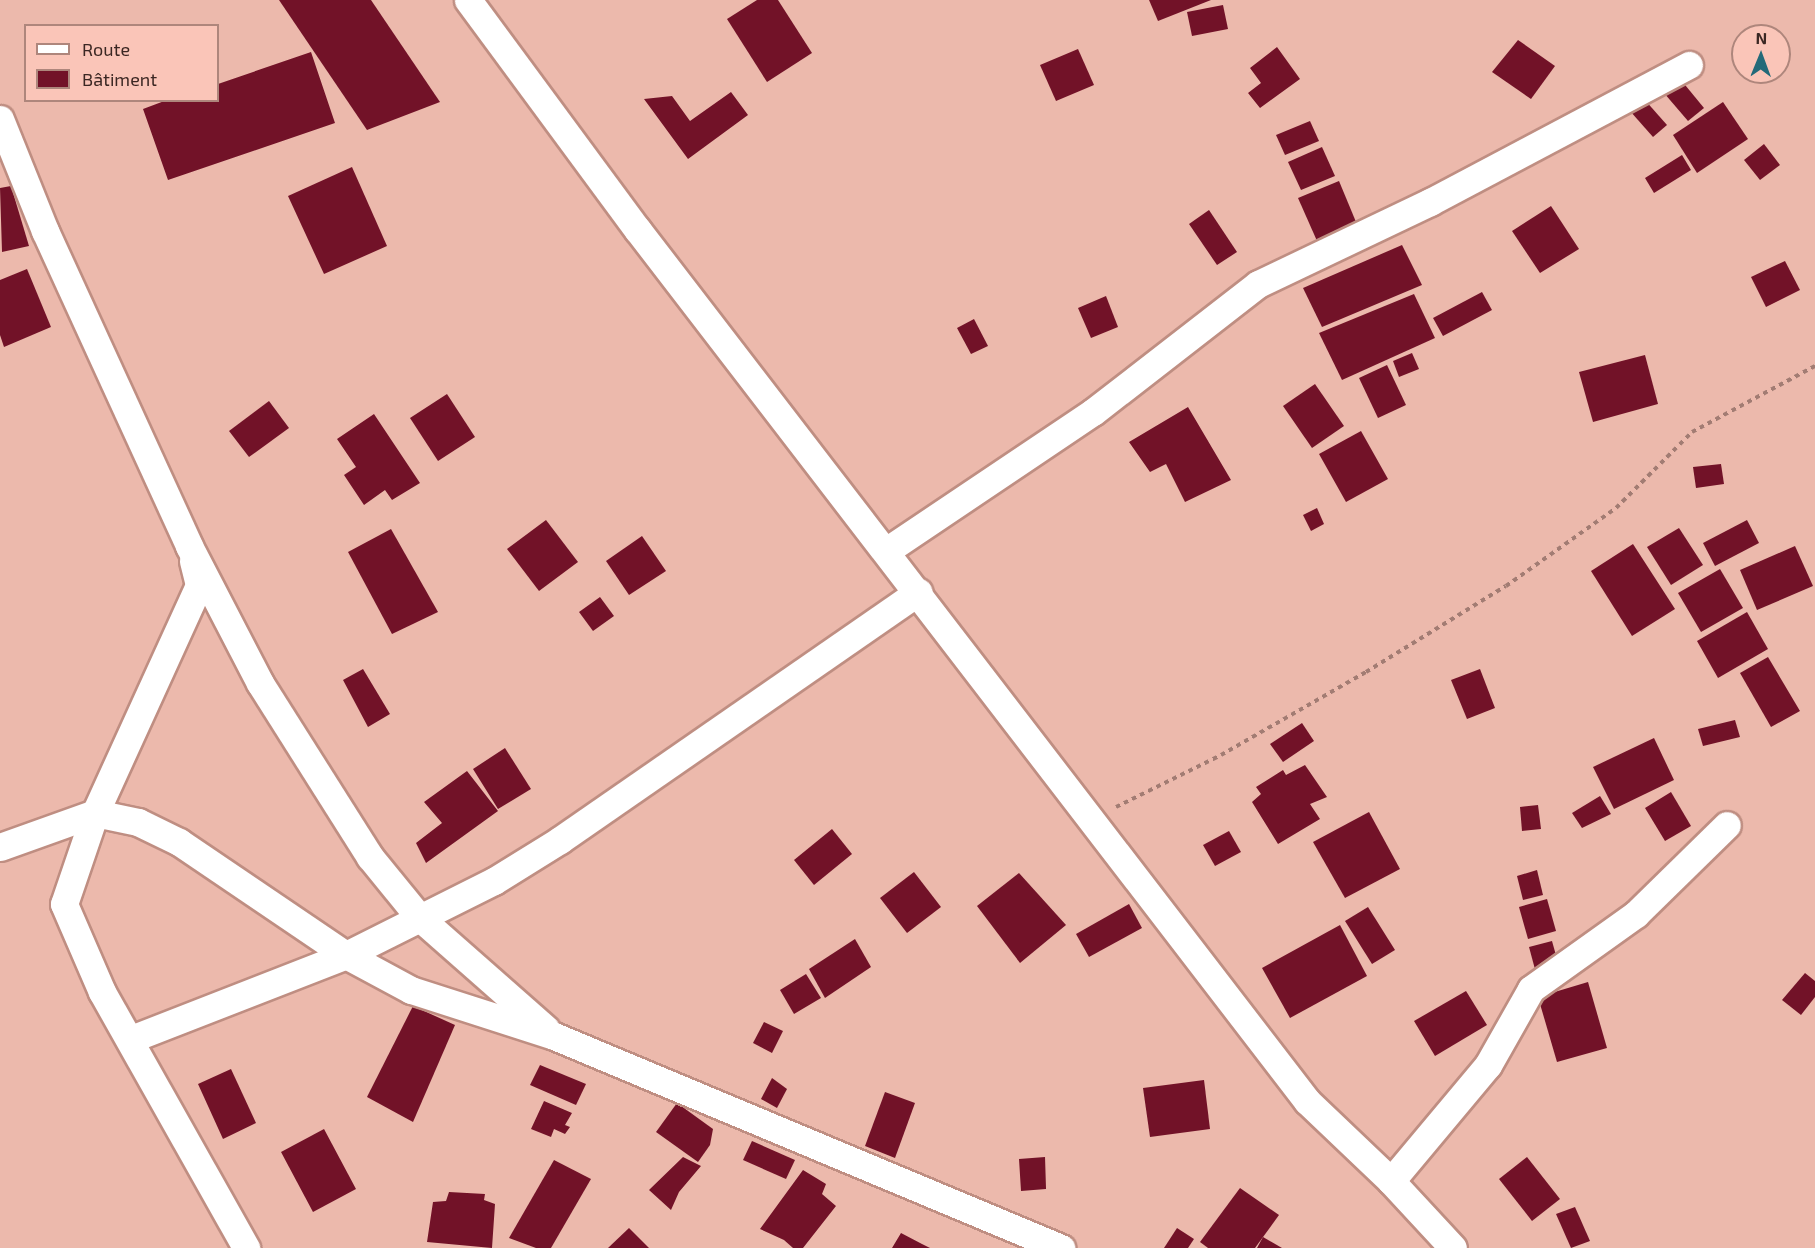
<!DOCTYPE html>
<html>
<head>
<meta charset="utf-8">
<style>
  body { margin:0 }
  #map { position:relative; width:1815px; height:1248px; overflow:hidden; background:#ecb9ac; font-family:"Exo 2",sans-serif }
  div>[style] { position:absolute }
  .building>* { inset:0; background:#721228 }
  .path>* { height:4px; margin-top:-2px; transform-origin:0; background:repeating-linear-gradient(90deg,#a27c73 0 4.5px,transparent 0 9px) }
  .roads { filter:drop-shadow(2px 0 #bf8e82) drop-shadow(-2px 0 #bf8e82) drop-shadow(0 2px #bf8e82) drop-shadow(0 -2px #bf8e82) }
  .minor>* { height:27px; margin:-13.5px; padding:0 13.5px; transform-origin:13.5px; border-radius:13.5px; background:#fff }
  span { translate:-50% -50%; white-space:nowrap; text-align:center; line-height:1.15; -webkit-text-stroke:6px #fac5b8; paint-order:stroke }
  .legend { position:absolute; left:24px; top:24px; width:195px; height:78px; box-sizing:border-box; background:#fac5b8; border:2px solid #ae867c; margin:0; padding:8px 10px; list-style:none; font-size:18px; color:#3b2723 }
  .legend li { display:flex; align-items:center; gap:12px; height:30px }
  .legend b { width:30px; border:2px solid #ae867c }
  .north { position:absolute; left:1731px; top:24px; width:60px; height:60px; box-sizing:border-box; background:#fac5b8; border:2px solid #ae867c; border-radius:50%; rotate:1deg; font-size:16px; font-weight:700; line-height:24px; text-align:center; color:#3b2723 }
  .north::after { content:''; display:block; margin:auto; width:21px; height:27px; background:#246a79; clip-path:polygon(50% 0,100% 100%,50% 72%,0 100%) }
</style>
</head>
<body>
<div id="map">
  <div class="building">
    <i style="clip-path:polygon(279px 0,371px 0,440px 102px,367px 130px)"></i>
    <i style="clip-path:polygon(757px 0,778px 0,812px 53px,767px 82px,727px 19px)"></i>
    <i style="clip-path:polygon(1149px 0,1211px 0,1158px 21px)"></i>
    <i style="clip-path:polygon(1223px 5px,1228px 29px,1192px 36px,1187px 12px)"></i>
    <i style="clip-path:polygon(1518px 40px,1555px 66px,1531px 99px,1492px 72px)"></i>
    <i style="clip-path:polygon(1277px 47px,1300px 79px,1260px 108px,1248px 93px,1261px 83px,1250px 68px)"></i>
    <i style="clip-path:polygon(1078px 49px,1094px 85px,1056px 101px,1040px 65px)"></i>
    <i style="clip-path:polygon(311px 52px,335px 123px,168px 180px,143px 109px,167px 100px,218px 100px,218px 84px)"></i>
    <i style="clip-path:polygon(1681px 80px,1704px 108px,1688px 121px,1664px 93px)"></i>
    <i style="clip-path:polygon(731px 92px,748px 115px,688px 159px,644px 99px,672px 96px,690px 121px)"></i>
    <i style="clip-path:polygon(1644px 99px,1667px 125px,1653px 137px,1630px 111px)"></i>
    <i style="clip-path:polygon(1723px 102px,1748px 139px,1697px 173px,1673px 135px)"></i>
    <i style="clip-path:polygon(1310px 121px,1319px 141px,1285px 155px,1276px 135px)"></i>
    <i style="clip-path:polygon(1764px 144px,1780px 165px,1760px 180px,1744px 160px)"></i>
    <i style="clip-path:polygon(1322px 147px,1335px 176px,1301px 190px,1288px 162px)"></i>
    <i style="clip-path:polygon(1682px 155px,1691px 170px,1654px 193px,1645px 178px)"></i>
    <i style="clip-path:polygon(352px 167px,387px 246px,324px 274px,288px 196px)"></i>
    <i style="clip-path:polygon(1339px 181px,1361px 234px,1321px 250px,1298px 198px)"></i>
    <i style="clip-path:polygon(11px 186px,29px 246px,2px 252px,0 188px)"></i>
    <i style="clip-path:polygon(1551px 206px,1579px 249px,1540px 273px,1512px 231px)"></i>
    <i style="clip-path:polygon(1209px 210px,1237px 252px,1217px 265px,1189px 224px)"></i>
    <i style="clip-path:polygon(1402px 245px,1422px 285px,1322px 327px,1303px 288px)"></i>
    <i style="clip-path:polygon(1785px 261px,1800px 290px,1766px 307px,1751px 277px)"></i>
    <i style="clip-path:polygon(27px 269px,51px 327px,4px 347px,0 335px,0 280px)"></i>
    <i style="clip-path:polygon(1482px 292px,1492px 310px,1443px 336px,1433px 318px)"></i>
    <i style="clip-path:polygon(1414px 294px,1435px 338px,1342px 380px,1319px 333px)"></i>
    <i style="clip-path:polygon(1106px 296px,1118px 327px,1091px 338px,1078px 308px)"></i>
    <i style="clip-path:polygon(974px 319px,988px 346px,971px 354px,957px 328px)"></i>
    <i style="clip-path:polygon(1412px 353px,1419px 369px,1399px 377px,1393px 361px)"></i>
    <i style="clip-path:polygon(1645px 355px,1658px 404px,1593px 422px,1579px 372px)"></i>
    <i style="clip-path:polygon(1387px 365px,1406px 405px,1378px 418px,1359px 378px)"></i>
    <i style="clip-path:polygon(1315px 384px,1344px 426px,1312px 448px,1283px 406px)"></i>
    <i style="clip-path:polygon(447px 394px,475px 437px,438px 461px,410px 418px)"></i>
    <i style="clip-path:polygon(269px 401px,289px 428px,249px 457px,229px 431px)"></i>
    <i style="clip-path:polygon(1188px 407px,1231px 480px,1185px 502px,1166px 464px,1150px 472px,1129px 442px)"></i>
    <i style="clip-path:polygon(374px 414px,420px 483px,392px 500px,385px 490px,364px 505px,344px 475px,356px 467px,337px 439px)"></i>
    <i style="clip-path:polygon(1361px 431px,1388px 479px,1346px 502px,1319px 454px)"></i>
    <i style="clip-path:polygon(1721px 464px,1724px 484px,1696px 488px,1693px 467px)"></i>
    <i style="clip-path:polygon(1317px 508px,1324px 524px,1311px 531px,1303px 515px)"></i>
    <i style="clip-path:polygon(546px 520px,578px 562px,539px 591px,507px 549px)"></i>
    <i style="clip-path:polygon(1747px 520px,1759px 543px,1715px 566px,1703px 543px)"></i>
    <i style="clip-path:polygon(1679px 528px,1703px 565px,1671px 585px,1647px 547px)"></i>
    <i style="clip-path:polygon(391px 529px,438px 612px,392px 634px,348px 552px)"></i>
    <i style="clip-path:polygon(642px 536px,666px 571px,629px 595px,606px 561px)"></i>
    <i style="clip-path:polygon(1633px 544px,1675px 609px,1632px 636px,1591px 571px)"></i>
    <i style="clip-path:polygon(1795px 546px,1813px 586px,1757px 610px,1740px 570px)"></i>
    <i style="clip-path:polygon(1720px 569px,1743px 608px,1701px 632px,1678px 593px)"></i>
    <i style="clip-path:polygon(600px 597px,614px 616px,593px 631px,579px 612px)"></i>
    <i style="clip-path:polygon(1747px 612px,1768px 649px,1718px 678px,1697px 641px)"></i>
    <i style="clip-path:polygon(1768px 657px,1800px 711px,1771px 727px,1740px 673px)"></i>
    <i style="clip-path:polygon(363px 669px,390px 714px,368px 727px,343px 680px)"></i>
    <i style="clip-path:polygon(1480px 669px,1495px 708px,1467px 719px,1451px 680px)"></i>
    <i style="clip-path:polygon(1735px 720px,1740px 737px,1703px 746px,1698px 729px)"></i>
    <i style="clip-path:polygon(1302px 723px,1314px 741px,1283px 762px,1270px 744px)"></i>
    <i style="clip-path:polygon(1654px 738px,1674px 780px,1614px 809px,1593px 767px)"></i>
    <i style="clip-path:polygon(505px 748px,531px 789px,498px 809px,473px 769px)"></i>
    <i style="clip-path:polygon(1305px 765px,1327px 797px,1310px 804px,1320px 819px,1278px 844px,1252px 802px,1261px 794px,1256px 787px,1283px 770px,1286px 775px)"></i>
    <i style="clip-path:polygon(467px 771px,498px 811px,426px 863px,416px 843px,442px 823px,424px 802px)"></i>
    <i style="clip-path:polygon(1671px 792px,1691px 826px,1665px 841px,1645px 808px)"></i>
    <i style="clip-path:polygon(1600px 796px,1611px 814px,1582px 828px,1572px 813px)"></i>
    <i style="clip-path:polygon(1538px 805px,1541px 829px,1522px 831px,1520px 807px)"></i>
    <i style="clip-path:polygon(1369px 812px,1400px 869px,1345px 898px,1313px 842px)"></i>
    <i style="clip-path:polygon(832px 829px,852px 854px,814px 885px,794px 860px)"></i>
    <i style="clip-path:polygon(1229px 831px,1241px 852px,1215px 866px,1203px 845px)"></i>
    <i style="clip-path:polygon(1537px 870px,1543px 895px,1523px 900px,1517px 876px)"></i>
    <i style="clip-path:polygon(914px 872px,941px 907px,907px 933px,880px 898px)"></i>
    <i style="clip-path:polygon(1019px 873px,1066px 925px,1020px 963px,977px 906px)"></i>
    <i style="clip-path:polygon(1547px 899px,1556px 931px,1528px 939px,1519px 907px)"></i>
    <i style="clip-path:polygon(1129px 904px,1142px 928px,1089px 957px,1076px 934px)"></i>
    <i style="clip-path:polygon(1368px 907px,1395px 950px,1372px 964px,1345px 921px)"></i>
    <i style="clip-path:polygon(1340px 925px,1367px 976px,1290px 1018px,1262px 968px)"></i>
    <i style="clip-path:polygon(855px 939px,871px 967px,825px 998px,809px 969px)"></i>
    <i style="clip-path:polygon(1552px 941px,1559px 966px,1536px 973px,1529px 947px)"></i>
    <i style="clip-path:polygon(1805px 973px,1815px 981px,1815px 997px,1801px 1015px,1782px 1000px)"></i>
    <i style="clip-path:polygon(806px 974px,821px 998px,794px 1014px,780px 990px)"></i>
    <i style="clip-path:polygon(1588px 982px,1607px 1048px,1557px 1062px,1538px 997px)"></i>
    <i style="clip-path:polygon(1466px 991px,1487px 1025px,1435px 1056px,1414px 1021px)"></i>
    <i style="clip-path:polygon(413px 1006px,455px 1025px,413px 1122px,367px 1097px)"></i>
    <i style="clip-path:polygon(764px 1022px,783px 1031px,772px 1053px,753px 1043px)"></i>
    <i style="clip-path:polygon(540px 1065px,586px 1084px,576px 1105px,530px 1085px)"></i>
    <i style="clip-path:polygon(231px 1069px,256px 1123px,223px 1139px,198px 1084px)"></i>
    <i style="clip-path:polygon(772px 1078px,787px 1089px,777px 1108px,761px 1099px)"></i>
    <i style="clip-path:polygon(1204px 1080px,1210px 1129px,1150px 1137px,1143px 1088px)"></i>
    <i style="clip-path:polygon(885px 1092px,915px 1103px,895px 1158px,865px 1146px)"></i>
    <i style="clip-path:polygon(544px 1101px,572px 1113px,565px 1125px,570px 1127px,565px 1134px,554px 1129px,551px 1137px,531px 1129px)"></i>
    <i style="clip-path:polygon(677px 1103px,713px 1129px,710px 1145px,698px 1162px,656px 1132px)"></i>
    <i style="clip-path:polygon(324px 1129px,356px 1189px,313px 1212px,281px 1152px)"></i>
    <i style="clip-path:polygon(752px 1141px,795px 1160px,786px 1179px,743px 1160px)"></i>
    <i style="clip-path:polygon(683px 1157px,701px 1166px,679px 1192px,671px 1210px,649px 1190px)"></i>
    <i style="clip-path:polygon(1045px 1157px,1046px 1189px,1021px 1191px,1019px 1159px)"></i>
    <i style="clip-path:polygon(1527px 1157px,1560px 1199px,1532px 1221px,1499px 1179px)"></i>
    <i style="clip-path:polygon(554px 1160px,591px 1179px,551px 1248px,536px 1248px,509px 1238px)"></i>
    <i style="clip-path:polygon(803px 1170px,826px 1184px,822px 1194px,836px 1206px,803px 1248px,793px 1248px,784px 1240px,760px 1229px)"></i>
    <i style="clip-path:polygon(1240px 1188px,1279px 1215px,1255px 1248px,1208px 1248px,1200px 1242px)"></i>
    <i style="clip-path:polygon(449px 1192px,485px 1194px,484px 1200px,495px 1204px,492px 1248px,427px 1242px,433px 1202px,446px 1201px)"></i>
    <i style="clip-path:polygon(1575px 1207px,1590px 1241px,1571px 1248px,1556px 1214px)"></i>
    <i style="clip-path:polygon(629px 1228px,649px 1248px,608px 1248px)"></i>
    <i style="clip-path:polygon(1177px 1228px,1194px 1239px,1188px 1248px,1164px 1248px)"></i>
    <i style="clip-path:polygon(901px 1233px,922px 1244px,930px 1248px,892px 1248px)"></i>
    <i style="clip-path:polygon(1263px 1237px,1282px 1248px,1257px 1248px)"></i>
  </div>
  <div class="path">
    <i style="left:1116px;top:807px;width:117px;rotate:-26.3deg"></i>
    <i style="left:1221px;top:755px;width:167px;rotate:-29.8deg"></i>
    <i style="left:1366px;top:672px;width:164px;rotate:-31.6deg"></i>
    <i style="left:1506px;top:586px;width:135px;rotate:-35.3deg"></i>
    <i style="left:1616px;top:508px;width:107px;rotate:-45deg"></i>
    <i style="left:1692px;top:432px;width:140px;rotate:-28.2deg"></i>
  </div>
  <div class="roads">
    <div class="minor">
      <i style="left:468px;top:0;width:285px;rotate:53.6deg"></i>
      <i style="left:637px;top:229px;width:1100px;rotate:52.46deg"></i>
      <i style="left:1307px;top:1101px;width:116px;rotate:43.6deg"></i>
      <i style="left:1391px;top:1181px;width:91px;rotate:47.2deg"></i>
      <i style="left:0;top:119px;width:121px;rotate:68.1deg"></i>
      <i style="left:45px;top:231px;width:346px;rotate:65.4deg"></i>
      <i style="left:189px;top:546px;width:154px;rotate:62.6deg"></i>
      <i style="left:260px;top:683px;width:206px;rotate:57.7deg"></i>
      <i style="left:370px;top:857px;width:77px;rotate:50.8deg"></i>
      <i style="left:419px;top:917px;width:169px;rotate:41.4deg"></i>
      <i style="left:886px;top:551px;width:249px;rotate:-33.9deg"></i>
      <i style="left:1093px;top:412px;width:209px;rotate:-37.8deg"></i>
      <i style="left:1258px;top:284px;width:191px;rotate:-25.5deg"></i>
      <i style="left:1430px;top:202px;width:293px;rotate:-27.9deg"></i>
      <i style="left:193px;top:561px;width:25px;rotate:76deg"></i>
      <i style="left:199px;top:585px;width:251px;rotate:114.5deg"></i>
      <i style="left:95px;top:813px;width:96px;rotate:108.8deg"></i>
      <i style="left:64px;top:904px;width:96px;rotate:66.6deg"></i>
      <i style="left:102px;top:992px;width:294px;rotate:60.6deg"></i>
      <i style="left:0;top:847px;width:101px;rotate:-19.7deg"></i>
      <i style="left:95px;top:813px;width:44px;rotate:11.8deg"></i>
      <i style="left:138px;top:822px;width:46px;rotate:26deg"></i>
      <i style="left:179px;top:842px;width:202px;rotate:34.1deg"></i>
      <i style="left:346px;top:955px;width:74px;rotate:28.3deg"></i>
      <i style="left:411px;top:990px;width:150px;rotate:17.8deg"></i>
      <i style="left:554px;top:1036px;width:550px;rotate:22.69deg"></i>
      <i style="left:131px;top:1039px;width:231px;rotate:-21.3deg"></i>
      <i style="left:346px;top:955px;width:165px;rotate:-26.6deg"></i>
      <i style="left:494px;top:881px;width:78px;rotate:-31.8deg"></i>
      <i style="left:560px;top:840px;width:436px;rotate:-34.7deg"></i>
      <i style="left:1391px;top:1181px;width:151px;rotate:-50.1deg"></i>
      <i style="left:1488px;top:1065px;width:87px;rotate:-60.5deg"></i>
      <i style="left:1531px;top:989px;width:129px;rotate:-35.5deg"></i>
      <i style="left:1636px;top:914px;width:127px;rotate:-44.4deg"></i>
    </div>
  </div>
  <ul class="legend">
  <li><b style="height:8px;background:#fff"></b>Route</li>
  <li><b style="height:16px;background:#721228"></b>Bâtiment</li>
  </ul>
  <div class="north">N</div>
</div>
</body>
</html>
